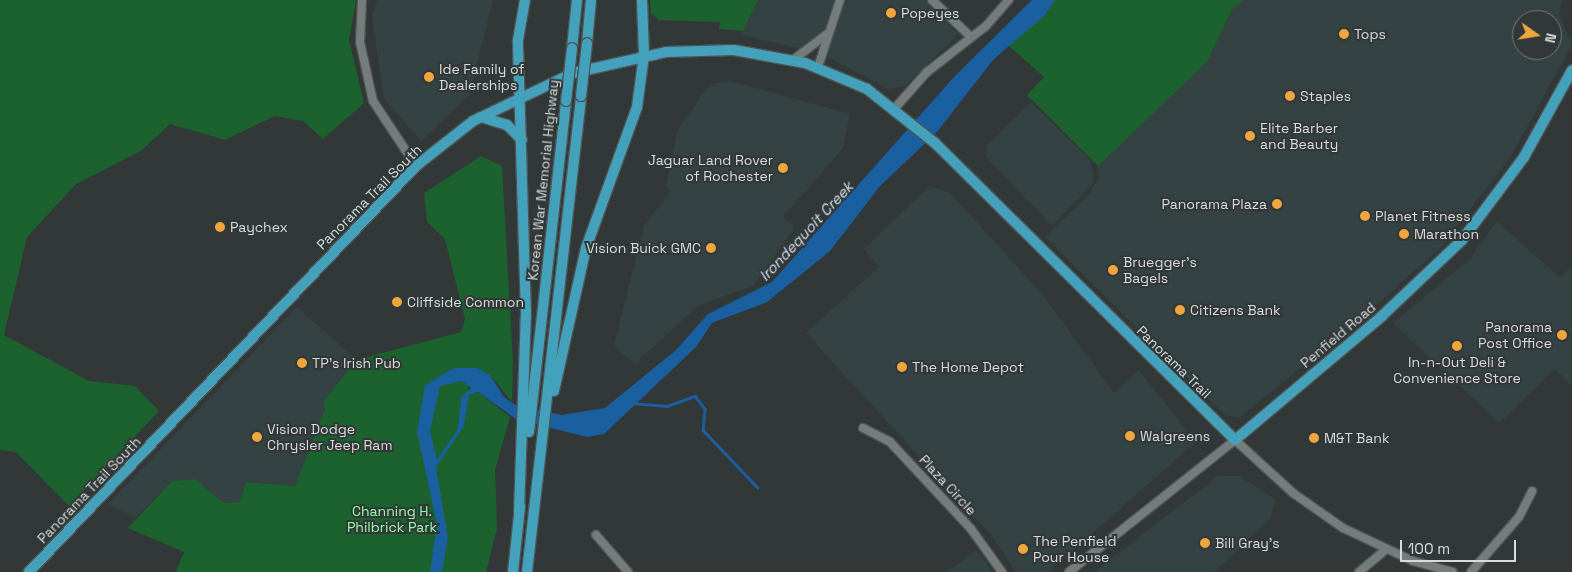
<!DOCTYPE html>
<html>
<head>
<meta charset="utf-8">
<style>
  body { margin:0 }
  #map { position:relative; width:1572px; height:572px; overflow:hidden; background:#323838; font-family:"Space Grotesk",sans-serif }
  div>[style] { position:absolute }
  .built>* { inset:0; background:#344243 }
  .green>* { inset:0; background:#1c622e }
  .water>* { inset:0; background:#1a5fa0 }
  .stream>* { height:2.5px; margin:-1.25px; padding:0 1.25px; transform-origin:1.25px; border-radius:1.25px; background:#1a5fa0 }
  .roads { filter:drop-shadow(1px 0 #4e5454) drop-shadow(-1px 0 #4e5454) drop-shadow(0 1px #4e5454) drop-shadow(0 -1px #4e5454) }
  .minor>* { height:8px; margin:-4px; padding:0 4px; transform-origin:4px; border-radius:4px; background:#757c7c }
  .major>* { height:10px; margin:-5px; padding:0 5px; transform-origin:5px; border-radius:5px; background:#44a1bc }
  .bridges { filter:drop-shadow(1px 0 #4e5454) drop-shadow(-1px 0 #4e5454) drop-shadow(0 1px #4e5454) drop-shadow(0 -1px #4e5454) }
  .major-bridge>* { height:10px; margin:-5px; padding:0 5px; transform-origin:5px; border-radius:5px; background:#44a1bc }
  .dots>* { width:14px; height:14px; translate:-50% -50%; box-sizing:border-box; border:2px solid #323838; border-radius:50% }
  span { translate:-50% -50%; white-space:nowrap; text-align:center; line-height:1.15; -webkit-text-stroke:4px #323838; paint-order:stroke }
  .poi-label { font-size:14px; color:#d7dbdb }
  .left { translate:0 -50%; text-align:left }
  .right { translate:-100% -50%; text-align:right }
  .street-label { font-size:14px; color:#d7dbdb }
  .park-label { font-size:14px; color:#95fea7 }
  .water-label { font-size:15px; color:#d0e0f3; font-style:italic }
  .north { position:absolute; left:1512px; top:10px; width:50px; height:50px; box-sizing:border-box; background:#323838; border:1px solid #747979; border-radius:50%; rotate:103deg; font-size:14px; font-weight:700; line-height:20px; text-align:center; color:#d7dbdb }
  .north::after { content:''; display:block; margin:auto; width:18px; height:22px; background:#f0a63f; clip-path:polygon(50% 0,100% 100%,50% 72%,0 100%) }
  .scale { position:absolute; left:1400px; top:540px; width:116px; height:22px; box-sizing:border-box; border:2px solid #d7dbdb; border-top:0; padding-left:6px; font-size:15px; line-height:18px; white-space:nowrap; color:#d7dbdb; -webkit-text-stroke:4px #323838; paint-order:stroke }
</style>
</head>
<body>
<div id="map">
  <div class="built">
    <i style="clip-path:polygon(377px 0,493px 0,469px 95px,421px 141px,384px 99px,372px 17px)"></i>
    <i style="clip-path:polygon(758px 0,835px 0,821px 38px,803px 49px,741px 35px)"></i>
    <i style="clip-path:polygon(845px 0,926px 0,958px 34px,905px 86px,888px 89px,828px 57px,827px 47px)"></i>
    <i style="clip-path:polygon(evenodd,1243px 0,1562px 0,1559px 14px,1572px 45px,1510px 158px,1440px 248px,1361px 319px,1239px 418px,1225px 415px,1045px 237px,1090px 193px,1099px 177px,1098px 166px,1207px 62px,1232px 10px,1243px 0,1522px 20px,1552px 20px,1552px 50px,1522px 50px,1522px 20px)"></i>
    <i style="clip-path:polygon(730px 81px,850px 114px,843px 148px,783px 217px,795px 227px,754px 285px,696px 307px,635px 364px,614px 346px,644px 225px,671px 191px,666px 186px,677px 130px,710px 84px)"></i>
    <i style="clip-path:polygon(1031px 102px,1090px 160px,1093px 174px,1092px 184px,1052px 226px,986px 157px,987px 145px)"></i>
    <i style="clip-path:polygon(929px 186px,950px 193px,1043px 295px,1114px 393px,1139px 370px,1196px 442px,1048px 572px,1016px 572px,992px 536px,806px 333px,879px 267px,864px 249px)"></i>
    <i style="clip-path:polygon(1497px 221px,1560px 278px,1572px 266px,1572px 386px,1555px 369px,1499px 423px,1393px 323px,1469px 260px)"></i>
    <i style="clip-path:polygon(297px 307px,356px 360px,323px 402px,325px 409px,296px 486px,246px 482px,240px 502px,224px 503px,195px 479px,172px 481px,135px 518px,108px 504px)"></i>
    <i style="clip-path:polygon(1218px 476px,1239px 476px,1275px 499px,1271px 518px,1214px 572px,1094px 572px)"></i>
    <i style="clip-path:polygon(976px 550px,993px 572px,947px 572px)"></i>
  </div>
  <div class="green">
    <i style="clip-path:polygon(0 0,356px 0,349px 40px,364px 103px,323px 139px,303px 121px,275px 116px,225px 140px,170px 124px,141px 151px,76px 184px,27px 237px,4px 335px,89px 381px,135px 386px,159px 411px,69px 506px,16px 452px,0 450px)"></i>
    <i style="clip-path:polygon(650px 0,758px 0,743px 31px,719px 29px,720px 22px,659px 20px,651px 13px)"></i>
    <i style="clip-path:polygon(1055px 0,1243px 0,1232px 10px,1207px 62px,1098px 166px,1027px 95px,1044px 77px,1009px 46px)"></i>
    <i style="clip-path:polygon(481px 156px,502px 166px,513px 363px,512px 402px,490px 375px,469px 369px,468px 396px,478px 392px,510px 417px,495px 470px,497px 528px,486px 572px,176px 572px,184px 552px,128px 528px,172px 481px,195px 479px,224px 503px,240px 502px,246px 482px,295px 486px,325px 409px,323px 402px,356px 360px,461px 332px,465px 319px,445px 239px,427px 222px,424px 193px)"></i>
  </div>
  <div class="water">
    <i style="clip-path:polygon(evenodd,1032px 0,1055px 0,1045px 15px,993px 60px,937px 132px,880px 186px,830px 251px,767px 302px,712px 323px,696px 347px,604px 434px,587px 437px,516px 419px,478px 392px,469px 395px,464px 426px,436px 467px,448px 538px,442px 572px,430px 572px,437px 524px,417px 432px,425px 385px,454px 368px,477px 368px,490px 375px,504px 397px,517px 406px,562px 415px,605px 408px,676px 350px,708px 314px,772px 282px,954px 77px,1032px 0,462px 381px,471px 388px,461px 398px,458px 429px,437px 460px,430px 431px,440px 386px,462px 381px)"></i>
  </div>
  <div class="stream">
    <i style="left:632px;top:403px;width:35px;rotate:5deg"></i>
    <i style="left:667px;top:406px;width:30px;rotate:-20deg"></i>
    <i style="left:695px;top:396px;width:16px;rotate:52deg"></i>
    <i style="left:705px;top:409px;width:21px;rotate:95deg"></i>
    <i style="left:703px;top:430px;width:79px;rotate:46.5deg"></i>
  </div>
  <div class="roads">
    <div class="minor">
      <i style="left:362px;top:0;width:42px;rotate:92.7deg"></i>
      <i style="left:360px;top:42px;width:60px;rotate:77.6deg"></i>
      <i style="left:373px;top:101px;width:78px;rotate:56.5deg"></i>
      <i style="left:932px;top:0;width:54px;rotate:43.5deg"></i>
      <i style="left:793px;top:60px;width:43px;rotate:-37.4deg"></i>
      <i style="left:818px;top:67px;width:71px;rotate:-71.8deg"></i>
      <i style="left:895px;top:108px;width:48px;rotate:-48.4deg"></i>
      <i style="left:927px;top:72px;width:75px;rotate:-37.9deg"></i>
      <i style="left:986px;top:26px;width:35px;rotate:-49deg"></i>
      <i style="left:863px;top:428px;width:30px;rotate:27deg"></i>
      <i style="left:890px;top:442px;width:119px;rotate:47deg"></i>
      <i style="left:971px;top:529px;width:53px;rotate:54.2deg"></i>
      <i style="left:596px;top:535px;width:49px;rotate:49.1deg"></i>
      <i style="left:1069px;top:572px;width:212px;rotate:-38.5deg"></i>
      <i style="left:1235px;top:440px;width:79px;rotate:42.4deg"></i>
      <i style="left:1293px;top:493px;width:61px;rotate:35deg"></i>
      <i style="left:1343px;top:528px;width:77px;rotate:25.2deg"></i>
      <i style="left:1413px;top:561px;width:41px;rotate:15.4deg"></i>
      <i style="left:1359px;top:572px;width:34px;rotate:-40deg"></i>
      <i style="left:1471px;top:572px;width:73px;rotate:-48.9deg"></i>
      <i style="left:1519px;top:517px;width:29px;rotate:-63deg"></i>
    </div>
    <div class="major">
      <i style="left:587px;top:43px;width:43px;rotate:-84.7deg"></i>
      <i style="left:572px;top:48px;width:48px;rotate:-84.1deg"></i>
      <i style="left:481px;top:117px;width:27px;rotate:17deg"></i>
      <i style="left:507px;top:125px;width:21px;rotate:45deg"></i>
      <i style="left:554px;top:391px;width:147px;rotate:-77.4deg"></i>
      <i style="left:586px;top:248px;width:150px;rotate:-70.1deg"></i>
      <i style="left:637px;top:107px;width:52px;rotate:-82.3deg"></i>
      <i style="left:644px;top:55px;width:55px;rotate:-92.1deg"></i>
      <i style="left:529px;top:432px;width:333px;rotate:-83.6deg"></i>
      <i style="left:519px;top:512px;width:196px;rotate:-88deg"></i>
      <i style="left:526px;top:316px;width:276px;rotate:-91.7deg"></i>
      <i style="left:518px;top:40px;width:41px;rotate:-80.1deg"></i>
      <i style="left:29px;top:572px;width:561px;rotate:-46.37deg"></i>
      <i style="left:416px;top:166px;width:73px;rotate:-38.3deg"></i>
      <i style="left:473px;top:121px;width:111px;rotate:-25.6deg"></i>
      <i style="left:573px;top:73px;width:95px;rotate:-12.7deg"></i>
      <i style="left:666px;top:52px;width:68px;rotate:-1.7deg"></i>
      <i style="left:734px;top:50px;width:72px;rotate:10.4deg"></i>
      <i style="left:805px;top:63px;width:67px;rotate:22.8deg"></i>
      <i style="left:867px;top:89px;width:87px;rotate:38.5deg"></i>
      <i style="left:935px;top:143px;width:422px;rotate:44.7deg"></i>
      <i style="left:1235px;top:440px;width:192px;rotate:-40.1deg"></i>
      <i style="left:1382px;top:316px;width:110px;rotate:-43.5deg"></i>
      <i style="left:1462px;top:240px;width:104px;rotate:-53.2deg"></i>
      <i style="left:1524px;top:157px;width:99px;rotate:-61.1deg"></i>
      <i style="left:513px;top:572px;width:66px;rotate:-83.9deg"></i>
      <i style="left:527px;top:572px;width:479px;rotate:-83.5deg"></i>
    </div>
  </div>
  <div class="bridges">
    <div class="major-bridge">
      <i style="left:581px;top:96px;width:53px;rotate:-83.5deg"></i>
      <i style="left:566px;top:101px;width:53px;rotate:-83.5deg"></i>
    </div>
  </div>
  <div class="dots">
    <i style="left:891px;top:13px;background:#f0a63f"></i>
    <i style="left:1344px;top:34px;background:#f0a63f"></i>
    <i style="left:429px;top:77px;background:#f0a63f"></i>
    <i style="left:1290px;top:96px;background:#f0a63f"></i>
    <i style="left:1250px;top:136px;background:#f0a63f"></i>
    <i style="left:783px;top:168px;background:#f0a63f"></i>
    <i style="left:1277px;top:204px;background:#f0a63f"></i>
    <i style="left:1365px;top:216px;background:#f0a63f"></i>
    <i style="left:220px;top:227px;background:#f0a63f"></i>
    <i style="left:1404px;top:234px;background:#f0a63f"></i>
    <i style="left:711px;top:248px;background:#f0a63f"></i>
    <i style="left:1113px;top:270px;background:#f0a63f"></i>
    <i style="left:397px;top:302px;background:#f0a63f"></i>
    <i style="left:1180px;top:310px;background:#f0a63f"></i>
    <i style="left:1562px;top:335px;background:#f0a63f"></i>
    <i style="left:1457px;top:346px;background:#f0a63f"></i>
    <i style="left:302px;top:363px;background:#f0a63f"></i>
    <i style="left:902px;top:367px;background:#f0a63f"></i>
    <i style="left:1130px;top:436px;background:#f0a63f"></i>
    <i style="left:257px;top:437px;background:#f0a63f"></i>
    <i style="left:1314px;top:438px;background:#f0a63f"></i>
    <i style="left:1205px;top:543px;background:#f0a63f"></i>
    <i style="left:1023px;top:549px;background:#f0a63f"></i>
  </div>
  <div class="poi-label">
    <span class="left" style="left:901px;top:13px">Popeyes</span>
    <span class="left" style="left:1354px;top:34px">Tops</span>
    <span class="left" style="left:439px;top:77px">Ide Family of<br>Dealerships</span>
    <span class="left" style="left:1300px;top:96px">Staples</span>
    <span class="left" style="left:1260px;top:136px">Elite Barber<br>and Beauty</span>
    <span class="right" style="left:773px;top:168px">Jaguar Land Rover<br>of Rochester</span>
    <span class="right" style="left:1267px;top:204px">Panorama Plaza</span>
    <span class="left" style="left:1375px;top:216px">Planet Fitness</span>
    <span class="left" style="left:230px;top:227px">Paychex</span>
    <span class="left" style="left:1414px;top:234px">Marathon</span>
    <span class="right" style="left:701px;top:248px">Vision Buick GMC</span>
    <span class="left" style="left:1123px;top:270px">Bruegger's<br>Bagels</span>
    <span class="left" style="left:407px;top:302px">Cliffside Common</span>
    <span class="left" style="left:1190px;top:310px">Citizens Bank</span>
    <span class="right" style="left:1552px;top:335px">Panorama<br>Post Office</span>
    <span style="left:1457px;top:370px">In-n-Out Deli &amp;<br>Convenience Store</span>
    <span class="left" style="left:312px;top:363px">TP's Irish Pub</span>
    <span class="left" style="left:912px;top:367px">The Home Depot</span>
    <span class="left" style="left:267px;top:437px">Vision Dodge<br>Chrysler Jeep Ram</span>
    <span class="left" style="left:1140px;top:436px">Walgreens</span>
    <span class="left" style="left:1324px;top:438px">M&amp;T Bank</span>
    <span class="left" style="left:1033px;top:549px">The Penfield<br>Pour House</span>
    <span class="left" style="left:1215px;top:543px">Bill Gray's</span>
  </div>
  <div class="street-label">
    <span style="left:543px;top:180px;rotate:-84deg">Korean War Memorial Highway</span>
    <span style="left:369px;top:197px;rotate:-45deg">Panorama Trail South</span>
    <span style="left:1338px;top:335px;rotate:-40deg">Penfield Road</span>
    <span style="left:1174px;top:362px;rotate:44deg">Panorama Trail</span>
    <span style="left:948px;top:485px;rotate:47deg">Plaza Circle</span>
    <span style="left:89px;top:490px;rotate:-46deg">Panorama Trail South</span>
  </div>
  <div class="park-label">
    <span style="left:392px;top:519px">Channing H.<br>Philbrick Park</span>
  </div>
  <div class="water-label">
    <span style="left:806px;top:231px;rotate:-47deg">Irondequoit Creek</span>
  </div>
  <div class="north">N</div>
  <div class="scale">100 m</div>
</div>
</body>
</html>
